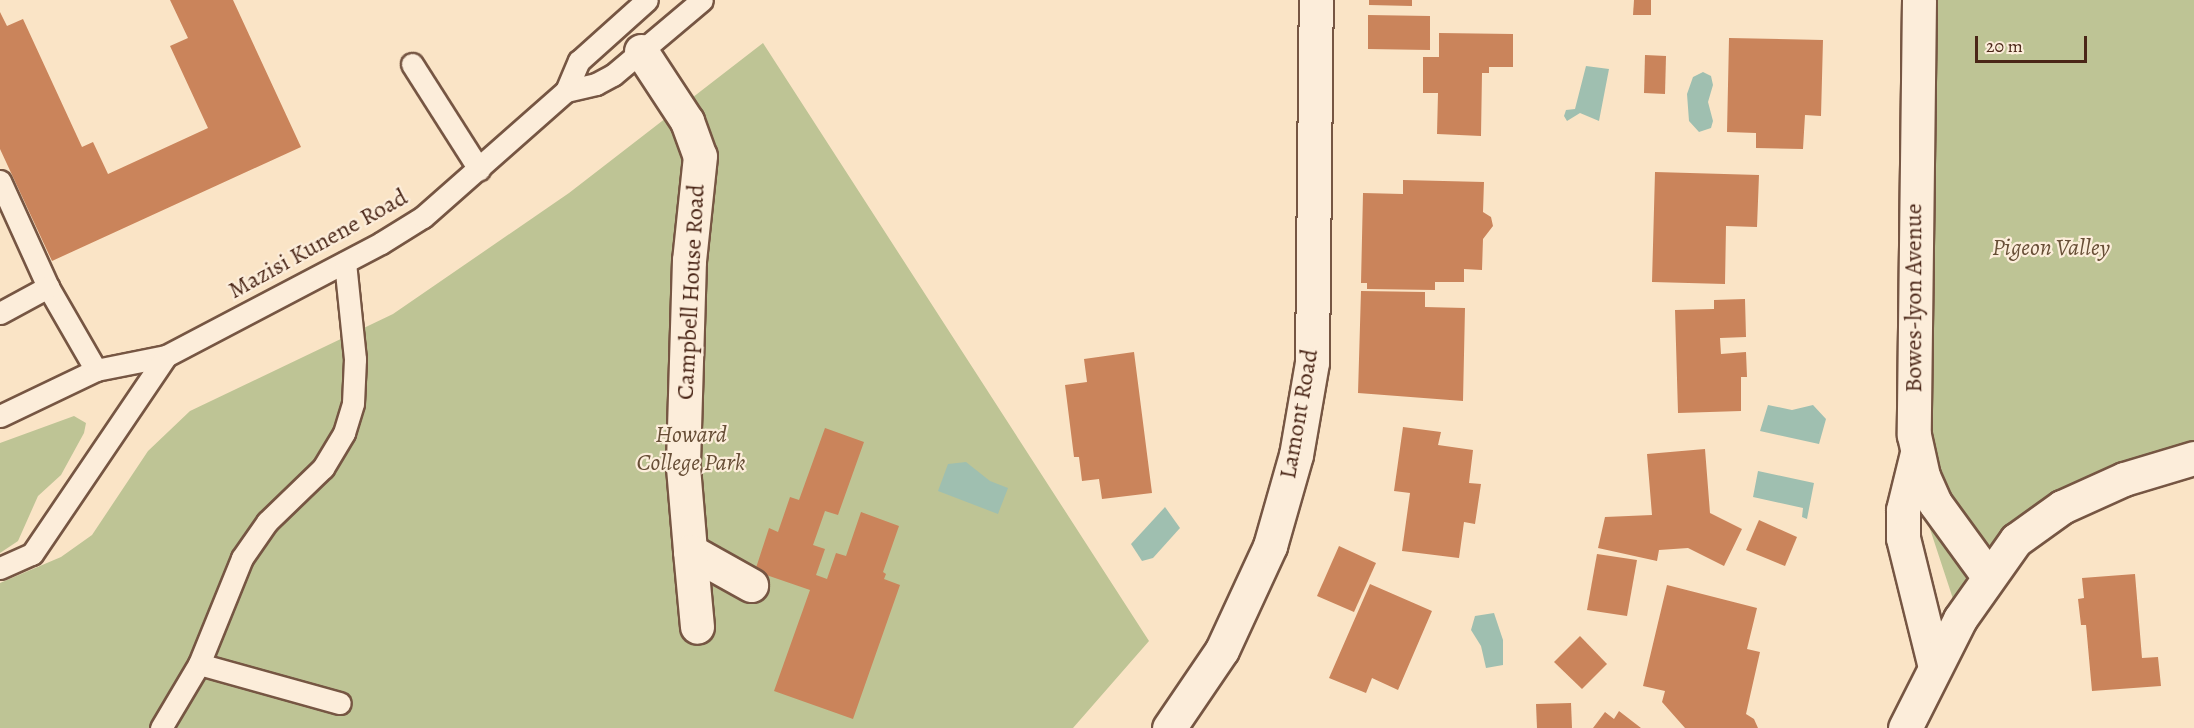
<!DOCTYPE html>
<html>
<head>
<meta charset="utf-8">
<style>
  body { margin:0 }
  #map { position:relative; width:2194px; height:728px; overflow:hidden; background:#fae4c6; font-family:Alegreya,serif }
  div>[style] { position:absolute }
  .green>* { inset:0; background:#bec495 }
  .water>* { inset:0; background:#9fbfb0 }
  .building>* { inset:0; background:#ca845b }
  .roads { filter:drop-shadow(2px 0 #765643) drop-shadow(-2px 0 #765643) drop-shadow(0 2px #765643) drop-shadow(0 -2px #765643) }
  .service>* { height:21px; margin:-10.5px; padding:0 10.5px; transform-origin:10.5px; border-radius:10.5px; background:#fcedda }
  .minor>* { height:33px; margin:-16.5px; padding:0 16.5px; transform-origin:16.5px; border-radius:16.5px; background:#fcedda }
  .tertiary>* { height:33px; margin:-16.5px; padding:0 16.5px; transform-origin:16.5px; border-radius:16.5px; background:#fcedda }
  span { translate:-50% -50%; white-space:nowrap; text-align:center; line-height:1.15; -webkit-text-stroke:4.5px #fcedda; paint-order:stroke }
  .street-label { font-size:24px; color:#4a2617 }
  .park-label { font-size:24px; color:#674e36; font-style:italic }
  .scale { position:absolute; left:1975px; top:36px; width:112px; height:27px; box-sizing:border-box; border:3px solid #4a2617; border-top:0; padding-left:8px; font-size:18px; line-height:21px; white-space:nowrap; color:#4a2617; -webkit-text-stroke:4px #fcedda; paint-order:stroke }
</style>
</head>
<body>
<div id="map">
  <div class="green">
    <i style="clip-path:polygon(1912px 0,2194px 0,2194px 463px,2077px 495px,1955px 605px,1907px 459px)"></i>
    <i style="clip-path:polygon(763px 43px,1149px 641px,1073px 728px,0 728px,0 583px,61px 557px,92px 535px,148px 451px,190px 411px,393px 314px,569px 193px)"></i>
    <i style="clip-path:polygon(74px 416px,86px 423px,84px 433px,61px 475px,38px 496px,18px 541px,0 553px,0 443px)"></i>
  </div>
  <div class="water">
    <i style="clip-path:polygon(1586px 66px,1609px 69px,1599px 121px,1580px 113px,1567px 121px,1564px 116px,1566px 110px,1575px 109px)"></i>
    <i style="clip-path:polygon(1703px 72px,1711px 76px,1713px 85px,1708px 102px,1713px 121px,1711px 128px,1699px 132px,1689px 121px,1687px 94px,1693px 77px)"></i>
    <i style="clip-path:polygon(1768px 405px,1792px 410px,1813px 405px,1826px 419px,1819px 444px,1760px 431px)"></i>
    <i style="clip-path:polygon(966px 462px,990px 481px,1008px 488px,998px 514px,938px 491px,948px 464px)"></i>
    <i style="clip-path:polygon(1758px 471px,1814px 483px,1807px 519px,1802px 517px,1803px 508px,1753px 497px)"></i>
    <i style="clip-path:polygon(1165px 507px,1180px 528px,1153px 558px,1142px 561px,1131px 544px)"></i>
    <i style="clip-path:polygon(1494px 613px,1503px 640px,1503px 665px,1486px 668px,1481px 646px,1471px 630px,1475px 616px)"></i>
  </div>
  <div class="building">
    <i style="clip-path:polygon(170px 0,233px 0,301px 147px,52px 261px,0 149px,0 12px,7px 26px,23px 19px,82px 147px,93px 142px,108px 174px,208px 128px,170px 46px,188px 38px)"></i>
    <i style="clip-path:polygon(1369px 0,1412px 0,1412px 6px,1369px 5px)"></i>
    <i style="clip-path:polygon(1634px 0,1651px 0,1651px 15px,1633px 15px)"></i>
    <i style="clip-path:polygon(1368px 15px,1430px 16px,1430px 50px,1368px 49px)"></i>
    <i style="clip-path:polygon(1439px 33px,1513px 34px,1513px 67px,1489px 67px,1489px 73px,1482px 73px,1481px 136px,1437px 134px,1438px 93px,1423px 93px,1423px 57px,1439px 57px)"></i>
    <i style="clip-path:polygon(1729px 38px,1823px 40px,1821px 116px,1805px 115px,1803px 149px,1756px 148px,1756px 133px,1727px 132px)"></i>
    <i style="clip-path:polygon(1645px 55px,1666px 56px,1665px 94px,1644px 93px)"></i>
    <i style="clip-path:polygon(1655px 172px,1759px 175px,1757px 227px,1726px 226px,1725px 284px,1652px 282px)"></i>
    <i style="clip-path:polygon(1403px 180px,1484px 182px,1483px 212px,1491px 217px,1493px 226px,1483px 239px,1482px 270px,1464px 269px,1464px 282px,1435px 282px,1435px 290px,1367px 289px,1367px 283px,1361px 283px,1363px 193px,1403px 194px)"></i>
    <i style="clip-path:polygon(1361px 291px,1425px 292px,1425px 307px,1465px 308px,1463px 401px,1358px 393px)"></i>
    <i style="clip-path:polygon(1745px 299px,1746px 337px,1720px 338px,1721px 354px,1746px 352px,1747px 377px,1741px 377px,1741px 411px,1678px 413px,1675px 310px,1714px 309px,1714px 300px)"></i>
    <i style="clip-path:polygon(1134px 352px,1152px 493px,1102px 499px,1099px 479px,1082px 481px,1079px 457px,1074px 457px,1065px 385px,1087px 382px,1084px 359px)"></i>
    <i style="clip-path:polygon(1403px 427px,1441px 432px,1438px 445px,1473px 450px,1469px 483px,1481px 484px,1475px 524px,1464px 522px,1459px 558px,1402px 551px,1410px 493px,1394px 491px)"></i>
    <i style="clip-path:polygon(825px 428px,864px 442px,838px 515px,825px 511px,813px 545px,825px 549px,816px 575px,827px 579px,836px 553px,846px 556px,861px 512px,899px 526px,883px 572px,886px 574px,884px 579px,900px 585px,853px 719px,774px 691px,810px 590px,755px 571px,769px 528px,778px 532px,790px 497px,799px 500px)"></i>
    <i style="clip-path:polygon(1705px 449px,1710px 513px,1742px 529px,1724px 566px,1688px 548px,1659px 550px,1657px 561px,1598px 548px,1605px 517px,1652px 515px,1647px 454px)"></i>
    <i style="clip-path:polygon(1759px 520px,1797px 537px,1785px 566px,1746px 550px)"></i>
    <i style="clip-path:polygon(1339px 546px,1376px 563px,1354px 612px,1317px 596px)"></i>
    <i style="clip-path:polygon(1597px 554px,1637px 560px,1627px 616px,1587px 610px)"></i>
    <i style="clip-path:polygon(2135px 574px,2142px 658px,2158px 657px,2161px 686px,2092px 691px,2086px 625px,2081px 625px,2078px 599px,2084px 598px,2082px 578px)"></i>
    <i style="clip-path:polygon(1370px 584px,1432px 611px,1398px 690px,1372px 678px,1366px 693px,1329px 678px)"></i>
    <i style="clip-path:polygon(1667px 585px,1757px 608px,1747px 649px,1760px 652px,1746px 714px,1754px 719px,1758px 728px,1685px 728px,1662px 702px,1665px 691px,1643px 686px)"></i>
    <i style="clip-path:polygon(1580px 636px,1607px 664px,1582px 689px,1554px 662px)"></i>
    <i style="clip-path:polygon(1571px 703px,1572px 728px,1537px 728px,1536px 704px)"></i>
    <i style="clip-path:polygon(1619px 711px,1641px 728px,1593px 728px,1605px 712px,1614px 719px)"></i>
  </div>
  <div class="roads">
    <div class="service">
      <i style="left:412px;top:64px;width:125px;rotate:57.5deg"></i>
      <i style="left:566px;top:91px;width:31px;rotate:-13deg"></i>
      <i style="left:596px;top:84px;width:19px;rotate:-28deg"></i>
      <i style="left:613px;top:75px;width:116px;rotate:-40.1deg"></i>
      <i style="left:0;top:181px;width:116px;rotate:65.6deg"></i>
      <i style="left:48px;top:287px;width:96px;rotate:60deg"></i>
      <i style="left:0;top:313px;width:55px;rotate:-28.4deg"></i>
      <i style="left:0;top:416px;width:106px;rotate:-25.6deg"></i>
      <i style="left:96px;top:370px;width:71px;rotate:-11.3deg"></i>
      <i style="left:166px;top:356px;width:243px;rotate:-27.7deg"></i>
      <i style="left:381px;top:243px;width:49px;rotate:-31.8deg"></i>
      <i style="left:423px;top:217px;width:191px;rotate:-41.4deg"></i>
      <i style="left:566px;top:91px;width:33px;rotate:-67deg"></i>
      <i style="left:579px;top:61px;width:91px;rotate:-41.9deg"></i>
      <i style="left:0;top:568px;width:35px;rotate:-24deg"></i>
      <i style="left:32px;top:554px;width:239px;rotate:-55.9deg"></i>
      <i style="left:199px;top:664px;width:146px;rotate:15.5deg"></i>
      <i style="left:161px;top:728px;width:74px;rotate:-59.3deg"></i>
      <i style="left:199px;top:664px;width:114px;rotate:-67.9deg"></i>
      <i style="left:242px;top:558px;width:44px;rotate:-55.2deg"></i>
      <i style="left:267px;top:522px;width:78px;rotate:-44deg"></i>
      <i style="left:323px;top:468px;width:41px;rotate:-59deg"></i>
      <i style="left:344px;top:433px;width:31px;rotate:-73deg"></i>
      <i style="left:353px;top:403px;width:44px;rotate:-87.4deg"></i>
      <i style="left:355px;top:359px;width:97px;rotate:-95.9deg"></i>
    </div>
    <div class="minor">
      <i style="left:1919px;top:0;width:435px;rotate:90.7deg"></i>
      <i style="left:1914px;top:435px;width:42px;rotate:77.6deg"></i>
      <i style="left:1923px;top:476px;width:30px;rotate:66deg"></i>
      <i style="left:1935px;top:503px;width:90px;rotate:54deg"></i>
      <i style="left:641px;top:51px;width:84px;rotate:56.7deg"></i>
      <i style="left:687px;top:121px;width:37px;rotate:70deg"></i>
      <i style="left:700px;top:156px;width:105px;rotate:96deg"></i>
      <i style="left:689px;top:260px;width:207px;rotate:91.7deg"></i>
      <i style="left:683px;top:467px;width:84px;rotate:85.2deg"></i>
      <i style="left:690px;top:551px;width:70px;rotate:29.1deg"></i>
      <i style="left:1917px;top:453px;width:59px;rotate:103.8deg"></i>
      <i style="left:1903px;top:510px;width:28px;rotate:90deg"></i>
      <i style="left:1903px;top:538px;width:133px;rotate:76.1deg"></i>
      <i style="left:690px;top:551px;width:76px;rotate:84.7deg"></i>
      <i style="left:1905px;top:728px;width:122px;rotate:-63.2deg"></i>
      <i style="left:1960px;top:619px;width:97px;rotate:-54.7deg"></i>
      <i style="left:2016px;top:540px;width:57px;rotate:-35.7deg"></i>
      <i style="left:2062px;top:507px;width:68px;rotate:-24.3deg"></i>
      <i style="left:2124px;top:479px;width:73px;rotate:-16.7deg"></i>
    </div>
    <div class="tertiary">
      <i style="left:1169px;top:728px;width:94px;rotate:-55.8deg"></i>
      <i style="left:1222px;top:650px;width:115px;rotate:-65.2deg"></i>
      <i style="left:1270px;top:546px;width:95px;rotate:-74.1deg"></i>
      <i style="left:1296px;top:455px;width:94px;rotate:-80.2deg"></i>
      <i style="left:1312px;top:362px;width:362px;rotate:-89.4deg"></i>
    </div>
  </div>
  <div class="street-label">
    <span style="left:318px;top:244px;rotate:-29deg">Mazisi Kunene Road</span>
    <span style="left:691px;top:292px;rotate:-87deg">Campbell House Road</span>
    <span style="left:1914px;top:298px;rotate:-90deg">Bowes-lyon Avenue</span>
    <span style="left:1299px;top:414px;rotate:-80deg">Lamont Road</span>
  </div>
  <div class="park-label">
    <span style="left:2051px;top:248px">Pigeon Valley</span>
    <span style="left:691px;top:449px">Howard<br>College Park</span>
  </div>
  <div class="scale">20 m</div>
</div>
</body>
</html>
